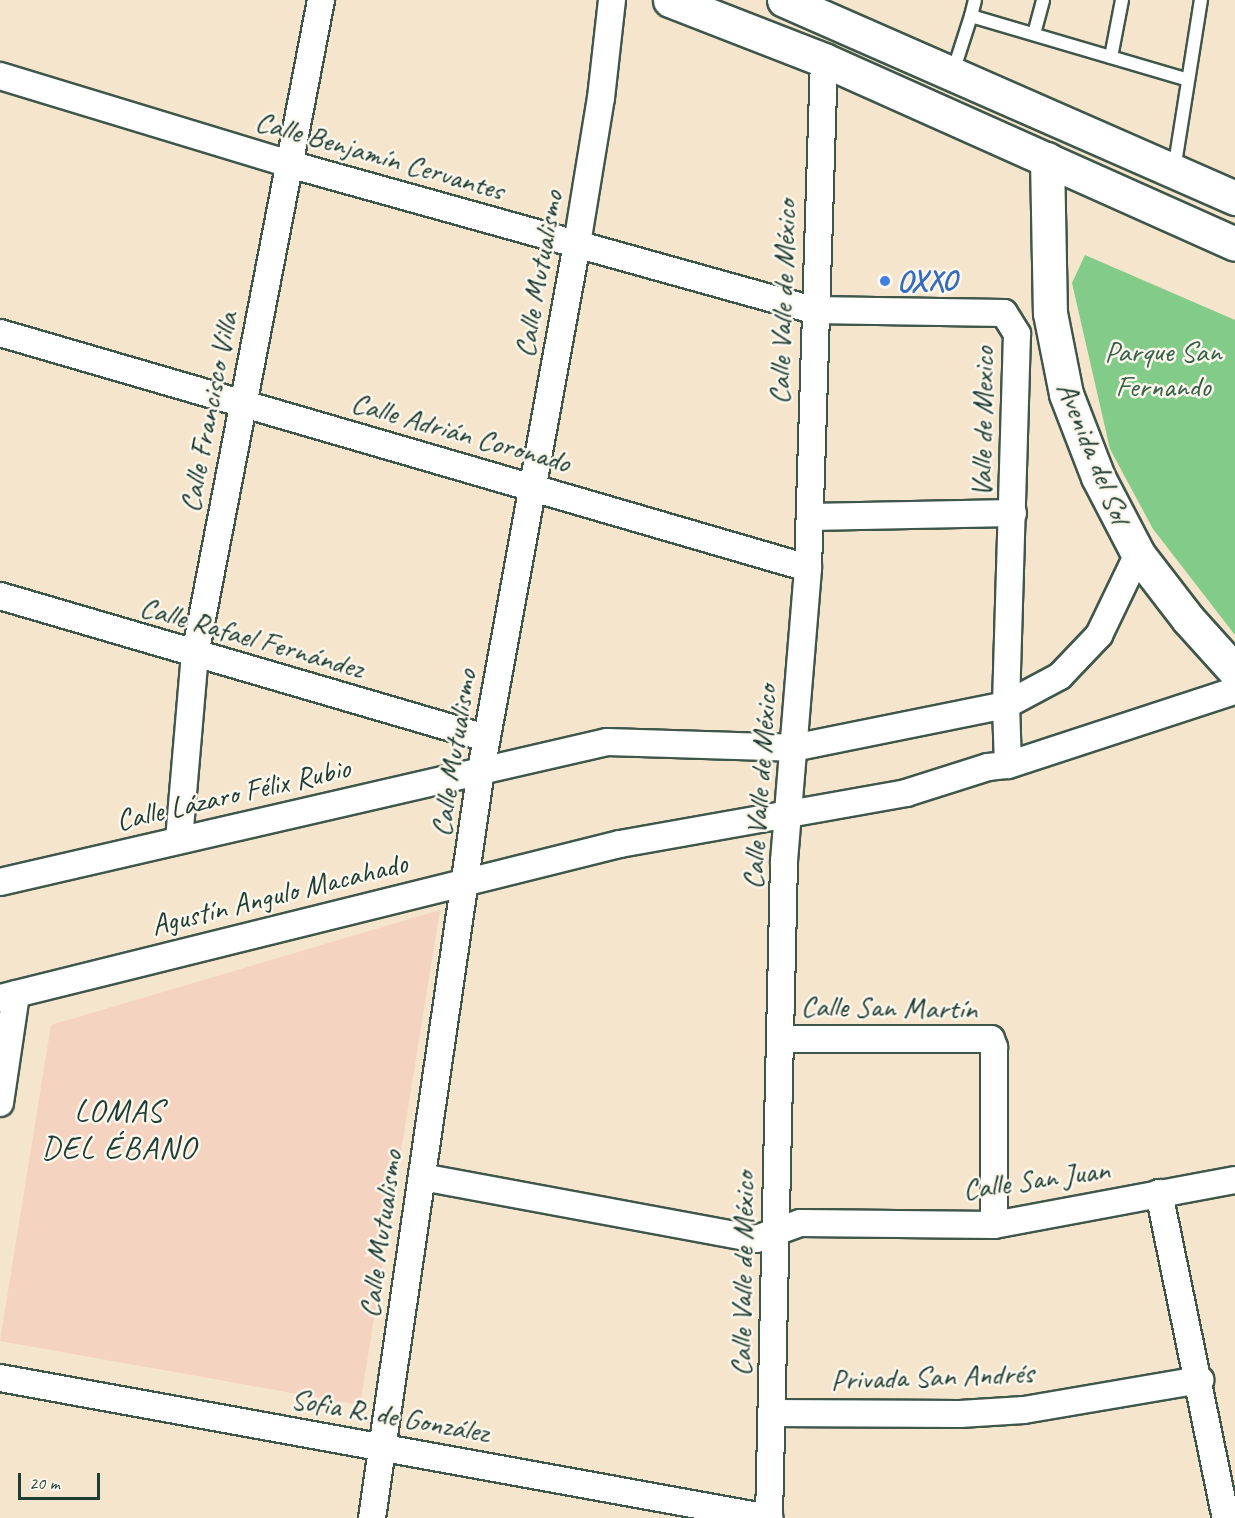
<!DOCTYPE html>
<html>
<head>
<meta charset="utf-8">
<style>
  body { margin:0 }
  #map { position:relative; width:1235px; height:1518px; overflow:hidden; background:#f5e5cc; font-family:Caveat,sans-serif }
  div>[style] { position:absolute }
  .built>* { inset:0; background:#f5d3c1 }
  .green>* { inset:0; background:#82cb88 }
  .roads { filter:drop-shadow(2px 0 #3f564b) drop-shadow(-2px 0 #3f564b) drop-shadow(0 2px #3f564b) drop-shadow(0 -2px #3f564b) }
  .lane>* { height:12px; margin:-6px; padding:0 6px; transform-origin:6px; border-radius:6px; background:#fff }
  .street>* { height:26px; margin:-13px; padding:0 13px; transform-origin:13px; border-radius:13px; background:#fff }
  .secondary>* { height:33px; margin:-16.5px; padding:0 16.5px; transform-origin:16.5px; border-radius:16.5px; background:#fff }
  .dots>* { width:16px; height:16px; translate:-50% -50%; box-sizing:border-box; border:3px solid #fbf7ec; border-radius:50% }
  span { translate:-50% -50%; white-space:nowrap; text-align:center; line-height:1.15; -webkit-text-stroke:5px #fbf7ec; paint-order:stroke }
  .street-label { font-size:30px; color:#1f3d34 }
  .shop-label { font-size:30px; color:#366cbe; font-weight:700 }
  .left { translate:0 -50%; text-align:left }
  .park-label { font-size:30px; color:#386049 }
  .neighbourhood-label { font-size:32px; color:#1f3d34; letter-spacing:1.5px }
  .scale { position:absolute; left:18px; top:1473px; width:82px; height:27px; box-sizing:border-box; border:3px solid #1f3d34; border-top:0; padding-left:8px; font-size:18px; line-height:21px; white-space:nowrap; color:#1f3d34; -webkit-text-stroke:4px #fbf7ec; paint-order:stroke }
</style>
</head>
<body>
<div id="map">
  <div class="built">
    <i style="clip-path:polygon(440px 910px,360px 1405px,0 1341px,51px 1025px)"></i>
  </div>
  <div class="green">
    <i style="clip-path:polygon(1085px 255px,1235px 320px,1235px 635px,1153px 529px,1110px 449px,1072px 283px)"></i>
  </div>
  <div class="roads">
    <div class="lane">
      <i style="left:971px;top:16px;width:16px;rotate:-76deg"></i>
      <i style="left:1034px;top:34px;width:35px;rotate:-75deg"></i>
      <i style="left:1111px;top:57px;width:58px;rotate:-79.1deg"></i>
      <i style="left:953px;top:72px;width:59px;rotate:-72.2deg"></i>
      <i style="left:971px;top:16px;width:226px;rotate:16.4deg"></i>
      <i style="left:1174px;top:170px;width:172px;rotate:-81deg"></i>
    </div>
    <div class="street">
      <i style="left:0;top:76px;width:302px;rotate:16.9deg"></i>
      <i style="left:289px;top:164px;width:544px;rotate:15.57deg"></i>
      <i style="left:813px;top:310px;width:191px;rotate:0.9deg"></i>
      <i style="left:1004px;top:313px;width:25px;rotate:58deg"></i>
      <i style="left:1017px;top:334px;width:371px;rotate:91.7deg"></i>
      <i style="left:1006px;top:705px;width:60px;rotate:88.1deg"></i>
      <i style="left:0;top:333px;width:841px;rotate:16.22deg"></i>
      <i style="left:810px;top:517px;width:203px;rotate:-1.1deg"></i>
      <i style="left:0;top:596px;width:506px;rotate:16.29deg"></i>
      <i style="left:179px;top:840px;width:186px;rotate:-85.1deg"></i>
      <i style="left:195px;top:655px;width:667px;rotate:-79.11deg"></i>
      <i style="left:0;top:882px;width:623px;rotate:-12.99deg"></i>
      <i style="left:607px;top:742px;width:186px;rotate:1.8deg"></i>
      <i style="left:793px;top:748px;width:217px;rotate:-11.4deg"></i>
      <i style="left:1006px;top:705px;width:61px;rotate:-28.2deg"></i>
      <i style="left:1060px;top:676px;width:57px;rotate:-46.4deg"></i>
      <i style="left:1099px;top:635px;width:90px;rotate:-64.3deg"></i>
      <i style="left:0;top:998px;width:639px;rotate:-13.95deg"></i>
      <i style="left:620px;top:844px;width:291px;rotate:-10.1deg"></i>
      <i style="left:906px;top:793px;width:86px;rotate:-17.6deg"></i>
      <i style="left:988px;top:767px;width:20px;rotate:-6deg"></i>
      <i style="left:1008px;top:765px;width:239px;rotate:-18.1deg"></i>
      <i style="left:781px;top:1039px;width:210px"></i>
      <i style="left:991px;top:1039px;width:9px;rotate:69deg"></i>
      <i style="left:994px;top:1047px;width:178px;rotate:90deg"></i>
      <i style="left:0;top:1103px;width:110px;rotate:-81.6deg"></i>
      <i style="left:422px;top:1177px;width:340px;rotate:10.5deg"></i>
      <i style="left:756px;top:1239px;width:47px;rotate:-20deg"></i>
      <i style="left:800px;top:1223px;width:194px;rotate:0.6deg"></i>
      <i style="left:994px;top:1225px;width:245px;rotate:-10.6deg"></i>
      <i style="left:1159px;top:1193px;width:332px;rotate:78.4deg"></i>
      <i style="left:0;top:1378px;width:782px;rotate:10.32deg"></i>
      <i style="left:771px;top:1413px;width:189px;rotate:0.3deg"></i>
      <i style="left:960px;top:1414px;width:64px;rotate:-3.6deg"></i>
      <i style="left:1024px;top:1410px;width:179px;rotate:-9.7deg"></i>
      <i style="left:372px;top:1518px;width:756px;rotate:-81.71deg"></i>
      <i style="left:481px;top:770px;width:535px;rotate:-79.66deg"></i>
      <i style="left:577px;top:244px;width:148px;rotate:-80.7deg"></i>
      <i style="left:601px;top:98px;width:99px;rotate:-83.6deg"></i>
      <i style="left:769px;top:1518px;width:657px;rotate:-88.69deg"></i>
      <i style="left:784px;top:861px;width:294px;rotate:-85.3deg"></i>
      <i style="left:808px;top:568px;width:508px;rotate:-88.2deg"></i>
    </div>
    <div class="secondary">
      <i style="left:670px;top:0;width:165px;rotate:21.3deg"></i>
      <i style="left:824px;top:60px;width:450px;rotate:24.1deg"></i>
      <i style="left:784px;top:0;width:493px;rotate:23.7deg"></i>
      <i style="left:1047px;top:159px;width:154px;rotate:88.9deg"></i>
      <i style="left:1050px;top:313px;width:83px;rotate:78.8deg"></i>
      <i style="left:1066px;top:394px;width:89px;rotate:68.9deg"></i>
      <i style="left:1098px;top:477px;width:87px;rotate:62.5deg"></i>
      <i style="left:1138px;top:554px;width:82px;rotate:52.4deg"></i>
      <i style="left:1188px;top:619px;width:70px;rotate:47.9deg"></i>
    </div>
  </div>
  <div class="dots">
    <i style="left:885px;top:281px;background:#3f7fe0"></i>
  </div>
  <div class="street-label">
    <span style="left:380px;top:155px;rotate:16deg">Calle Benjamín Cervantes</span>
    <span style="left:538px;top:274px;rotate:-80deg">Calle Mutualismo</span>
    <span style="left:782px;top:302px;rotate:-88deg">Calle Valle de México</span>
    <span style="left:208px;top:412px;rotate:-79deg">Calle Francisco Villa</span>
    <span style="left:982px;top:422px;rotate:-89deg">Valle de Mexico</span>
    <span style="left:461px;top:432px;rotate:16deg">Calle Adrián Coronado</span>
    <span style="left:1094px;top:452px;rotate:68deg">Avenida del Sol</span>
    <span style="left:252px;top:637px;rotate:16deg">Calle Rafael Fernández</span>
    <span style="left:453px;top:753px;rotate:-81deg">Calle Mutualismo</span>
    <span style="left:759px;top:787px;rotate:-86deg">Calle Valle de México</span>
    <span style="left:233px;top:794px;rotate:-13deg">Calle Lázaro Félix Rubio</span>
    <span style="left:279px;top:894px;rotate:-14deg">Agustín Angulo Macahado</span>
    <span style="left:889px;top:1007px;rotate:1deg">Calle San Martín</span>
    <span style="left:1036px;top:1179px;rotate:-8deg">Calle San Juan</span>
    <span style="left:380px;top:1234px;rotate:-82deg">Calle Mutualismo</span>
    <span style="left:742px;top:1274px;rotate:-89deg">Calle Valle de México</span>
    <span style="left:932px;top:1376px;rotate:-2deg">Privada San Andrés</span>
    <span style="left:390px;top:1415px;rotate:10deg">Sofia R. de González</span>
  </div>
  <div class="shop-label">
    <span class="left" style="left:897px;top:281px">OXXO</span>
  </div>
  <div class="park-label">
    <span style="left:1163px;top:368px">Parque San<br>Fernando</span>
  </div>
  <div class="neighbourhood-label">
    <span style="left:119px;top:1130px">LOMAS<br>DEL ÉBANO</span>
  </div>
  <div class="scale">20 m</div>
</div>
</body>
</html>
